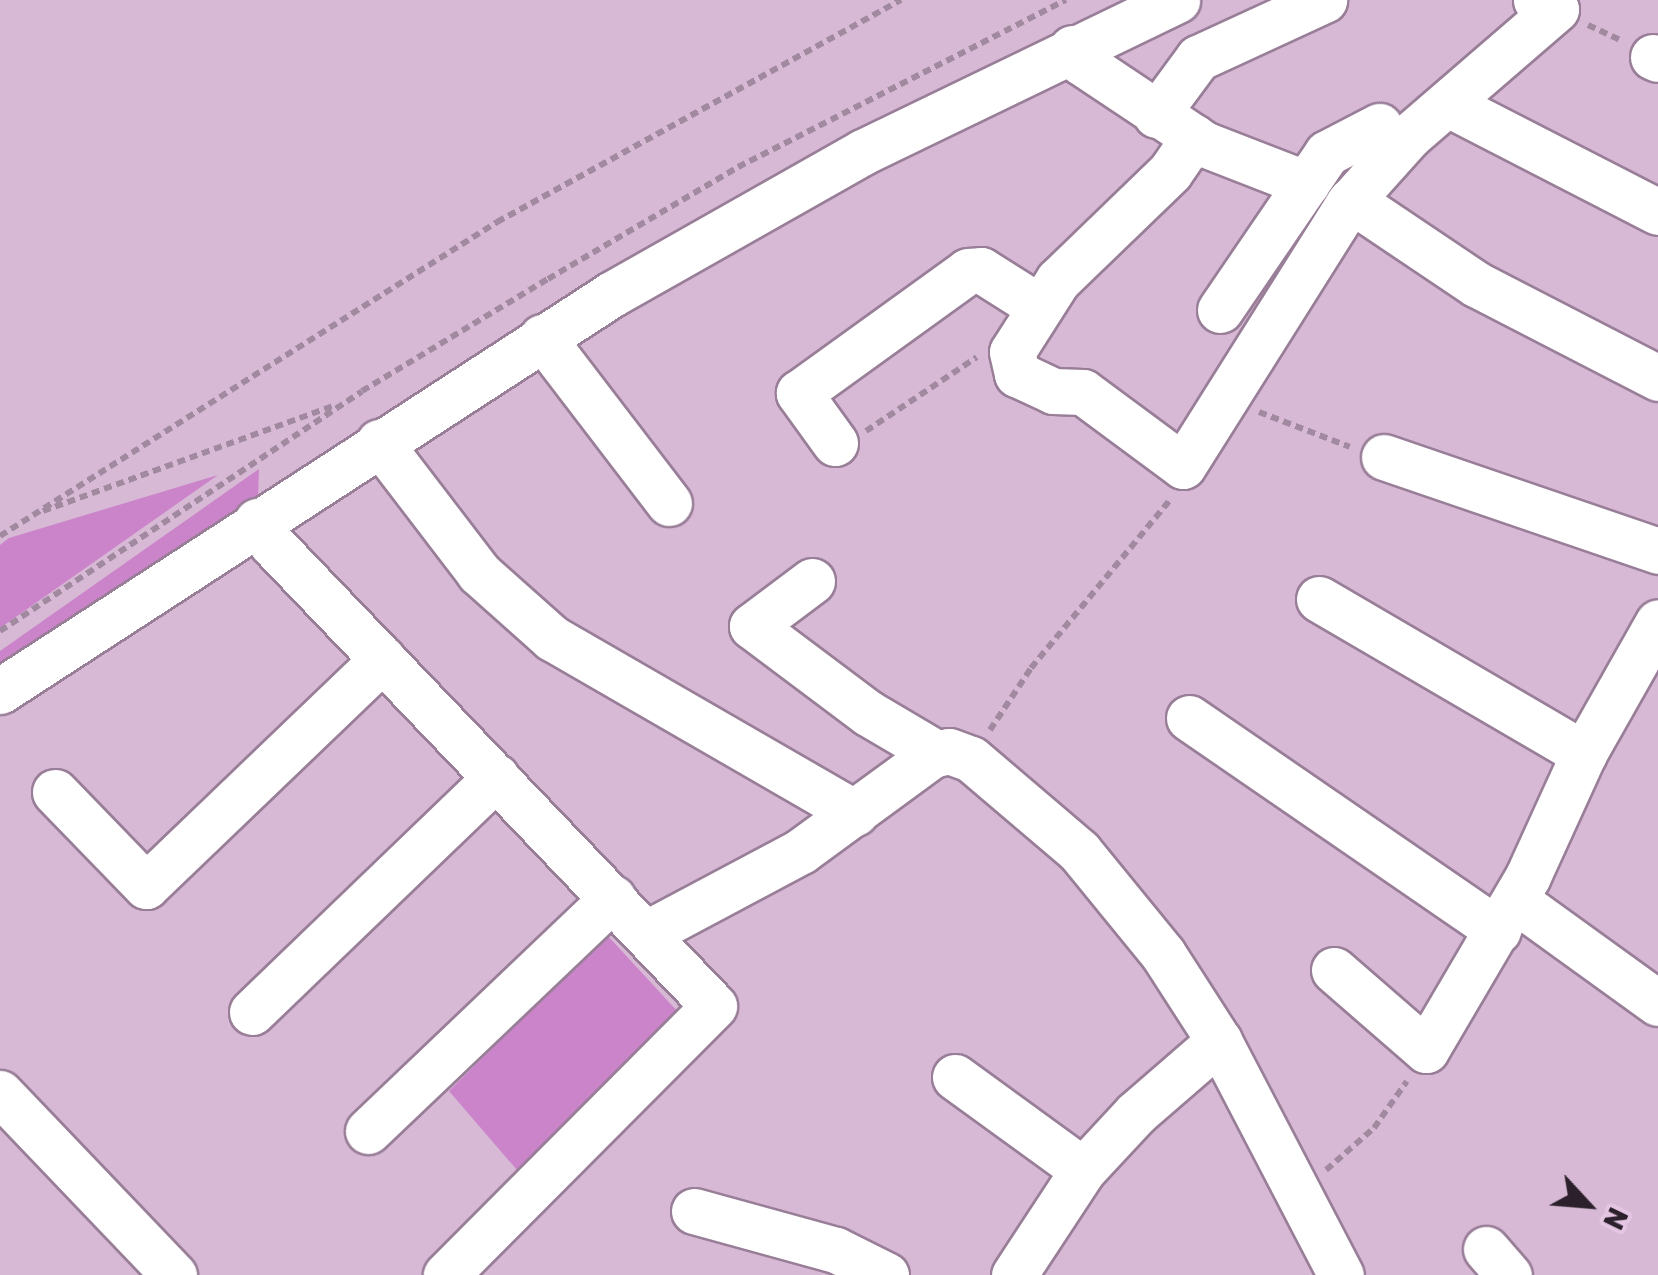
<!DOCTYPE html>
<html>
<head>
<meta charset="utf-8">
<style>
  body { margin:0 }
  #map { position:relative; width:1658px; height:1275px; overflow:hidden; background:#d7b9d5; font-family:Rubik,sans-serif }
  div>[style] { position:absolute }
  .green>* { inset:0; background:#cb84ca }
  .path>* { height:6px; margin-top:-3px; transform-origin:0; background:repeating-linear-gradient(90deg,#a189a0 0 8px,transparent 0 13px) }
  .roads { filter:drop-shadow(2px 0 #997e98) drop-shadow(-2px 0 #997e98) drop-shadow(0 2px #997e98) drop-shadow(0 -2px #997e98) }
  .minor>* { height:45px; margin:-22.5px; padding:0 22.5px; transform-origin:22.5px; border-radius:22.5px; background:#fff }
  span { translate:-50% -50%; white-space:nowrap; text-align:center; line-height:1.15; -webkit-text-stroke:10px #e4c6e3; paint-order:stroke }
  .north { position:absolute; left:1538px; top:1155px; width:100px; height:100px; -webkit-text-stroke:8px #e4c6e3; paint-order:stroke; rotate:116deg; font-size:28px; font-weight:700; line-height:40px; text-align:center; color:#2b202b }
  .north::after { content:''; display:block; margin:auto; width:35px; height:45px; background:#2b202b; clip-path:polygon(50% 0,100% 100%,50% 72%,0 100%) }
</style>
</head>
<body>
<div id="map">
  <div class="green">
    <i style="clip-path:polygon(259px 469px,258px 498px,0 679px,0 651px)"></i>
    <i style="clip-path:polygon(218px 475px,0 628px,0 545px,9px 538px)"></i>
    <i style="clip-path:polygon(607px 935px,678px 1012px,523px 1177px,449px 1091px)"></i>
  </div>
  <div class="path">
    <i style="left:1588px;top:25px;width:38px;rotate:25deg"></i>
    <i style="left:1259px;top:412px;width:97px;rotate:21deg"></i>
    <i style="left:866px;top:431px;width:133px;rotate:-33.7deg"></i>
    <i style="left:43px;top:511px;width:312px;rotate:-19.9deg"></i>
    <i style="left:0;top:536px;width:588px;rotate:-32.28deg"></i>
    <i style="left:497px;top:222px;width:461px;rotate:-28.8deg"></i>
    <i style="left:0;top:631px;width:434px;rotate:-33.5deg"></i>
    <i style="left:362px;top:391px;width:217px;rotate:-31.1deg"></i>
    <i style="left:548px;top:279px;width:221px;rotate:-30.5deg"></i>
    <i style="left:738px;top:167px;width:368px;rotate:-27deg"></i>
    <i style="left:990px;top:730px;width:74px;rotate:-56.5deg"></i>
    <i style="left:1031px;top:668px;width:218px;rotate:-50.4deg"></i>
    <i style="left:1326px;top:1170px;width:64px;rotate:-41.2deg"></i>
    <i style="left:1374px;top:1128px;width:57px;rotate:-54.9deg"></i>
  </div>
  <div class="roads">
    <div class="minor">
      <i style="left:1072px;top:48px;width:17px;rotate:57deg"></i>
      <i style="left:1081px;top:62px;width:148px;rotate:33.7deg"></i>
      <i style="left:1204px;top:144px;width:110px;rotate:21.2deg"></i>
      <i style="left:1653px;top:57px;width:5px;rotate:22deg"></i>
      <i style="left:1448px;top:104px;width:236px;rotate:27.2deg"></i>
      <i style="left:1156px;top:115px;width:71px;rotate:-53.6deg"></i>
      <i style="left:1198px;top:58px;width:139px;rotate:-24.7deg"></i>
      <i style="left:1194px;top:137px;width:42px;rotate:124.4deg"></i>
      <i style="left:1170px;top:172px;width:156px;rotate:136deg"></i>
      <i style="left:1058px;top:280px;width:85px;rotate:122.6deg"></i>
      <i style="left:1012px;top:352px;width:23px;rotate:77deg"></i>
      <i style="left:1017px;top:374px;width:40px;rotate:25deg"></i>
      <i style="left:1053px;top:391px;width:30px;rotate:2deg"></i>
      <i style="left:1083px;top:392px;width:124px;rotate:36.5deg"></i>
      <i style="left:1183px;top:466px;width:310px;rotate:-57.8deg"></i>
      <i style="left:1348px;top:204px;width:91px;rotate:-48.1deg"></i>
      <i style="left:1409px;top:136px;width:194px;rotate:-40.8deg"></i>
      <i style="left:1556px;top:9px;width:22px;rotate:-156deg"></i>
      <i style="left:1351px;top:200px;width:151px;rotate:33.9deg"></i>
      <i style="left:1476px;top:284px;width:205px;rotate:27.3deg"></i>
      <i style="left:1220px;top:310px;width:190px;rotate:-55.7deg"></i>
      <i style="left:1327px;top:153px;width:59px;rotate:-27.4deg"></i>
      <i style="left:542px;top:337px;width:209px;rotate:52.6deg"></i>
      <i style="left:379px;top:442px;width:165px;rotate:52.6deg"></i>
      <i style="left:479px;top:573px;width:98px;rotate:41.7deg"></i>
      <i style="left:552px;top:638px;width:350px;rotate:30deg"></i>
      <i style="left:835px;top:443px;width:62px;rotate:-125.8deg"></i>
      <i style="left:799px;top:393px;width:208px;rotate:-35.8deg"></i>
      <i style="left:968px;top:271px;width:13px;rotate:-4deg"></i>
      <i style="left:981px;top:270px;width:67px;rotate:32.3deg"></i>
      <i style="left:1384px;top:457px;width:290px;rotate:18.9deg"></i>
      <i style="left:257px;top:521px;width:27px;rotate:57deg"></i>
      <i style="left:272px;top:544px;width:639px;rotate:46.27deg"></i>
      <i style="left:714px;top:1006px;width:380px;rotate:134.9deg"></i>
      <i style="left:812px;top:581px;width:75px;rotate:143.1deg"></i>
      <i style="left:752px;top:626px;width:145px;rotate:36.9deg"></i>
      <i style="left:868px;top:713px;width:79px;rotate:30.5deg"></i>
      <i style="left:1319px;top:599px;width:307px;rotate:30.3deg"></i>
      <i style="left:0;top:691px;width:729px;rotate:-32.97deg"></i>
      <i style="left:612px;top:294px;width:288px;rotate:-29.5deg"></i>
      <i style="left:863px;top:152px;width:349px;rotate:-25.8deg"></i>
      <i style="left:1189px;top:718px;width:375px;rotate:34.5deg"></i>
      <i style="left:55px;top:792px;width:131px;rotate:45.9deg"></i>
      <i style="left:146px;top:886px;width:328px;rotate:-43.8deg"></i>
      <i style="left:1515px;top:900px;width:176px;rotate:35.8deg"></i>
      <i style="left:647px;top:933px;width:174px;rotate:-28deg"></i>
      <i style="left:801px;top:851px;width:162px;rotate:-36.2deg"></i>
      <i style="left:932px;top:755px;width:17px;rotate:-13deg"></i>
      <i style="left:949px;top:751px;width:23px;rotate:20deg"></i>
      <i style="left:971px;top:759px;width:142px;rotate:40.4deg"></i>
      <i style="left:1079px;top:851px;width:133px;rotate:50.8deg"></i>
      <i style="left:1163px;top:954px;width:103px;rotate:57.2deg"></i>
      <i style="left:1219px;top:1041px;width:264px;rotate:62.5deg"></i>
      <i style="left:1334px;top:970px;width:122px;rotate:41deg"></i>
      <i style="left:1426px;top:1050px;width:202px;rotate:-59.6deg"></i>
      <i style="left:1528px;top:876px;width:135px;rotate:-65.5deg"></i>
      <i style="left:1584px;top:753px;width:150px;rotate:-60.5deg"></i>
      <i style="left:252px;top:1012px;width:339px;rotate:-43.9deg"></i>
      <i style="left:955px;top:1077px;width:158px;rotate:36deg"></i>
      <i style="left:0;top:1093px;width:252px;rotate:46.3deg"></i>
      <i style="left:368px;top:1131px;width:338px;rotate:-43.6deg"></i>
      <i style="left:694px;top:1211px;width:147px;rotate:15.4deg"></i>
      <i style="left:836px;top:1250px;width:56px;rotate:26.6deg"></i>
      <i style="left:1486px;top:1249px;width:35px;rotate:49deg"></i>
      <i style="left:1014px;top:1275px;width:126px;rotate:-56.7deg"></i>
      <i style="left:1083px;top:1170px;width:78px;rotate:-47.1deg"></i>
      <i style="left:1136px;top:1113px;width:110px;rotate:-40.9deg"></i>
    </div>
  </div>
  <div class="north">N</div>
</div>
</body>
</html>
